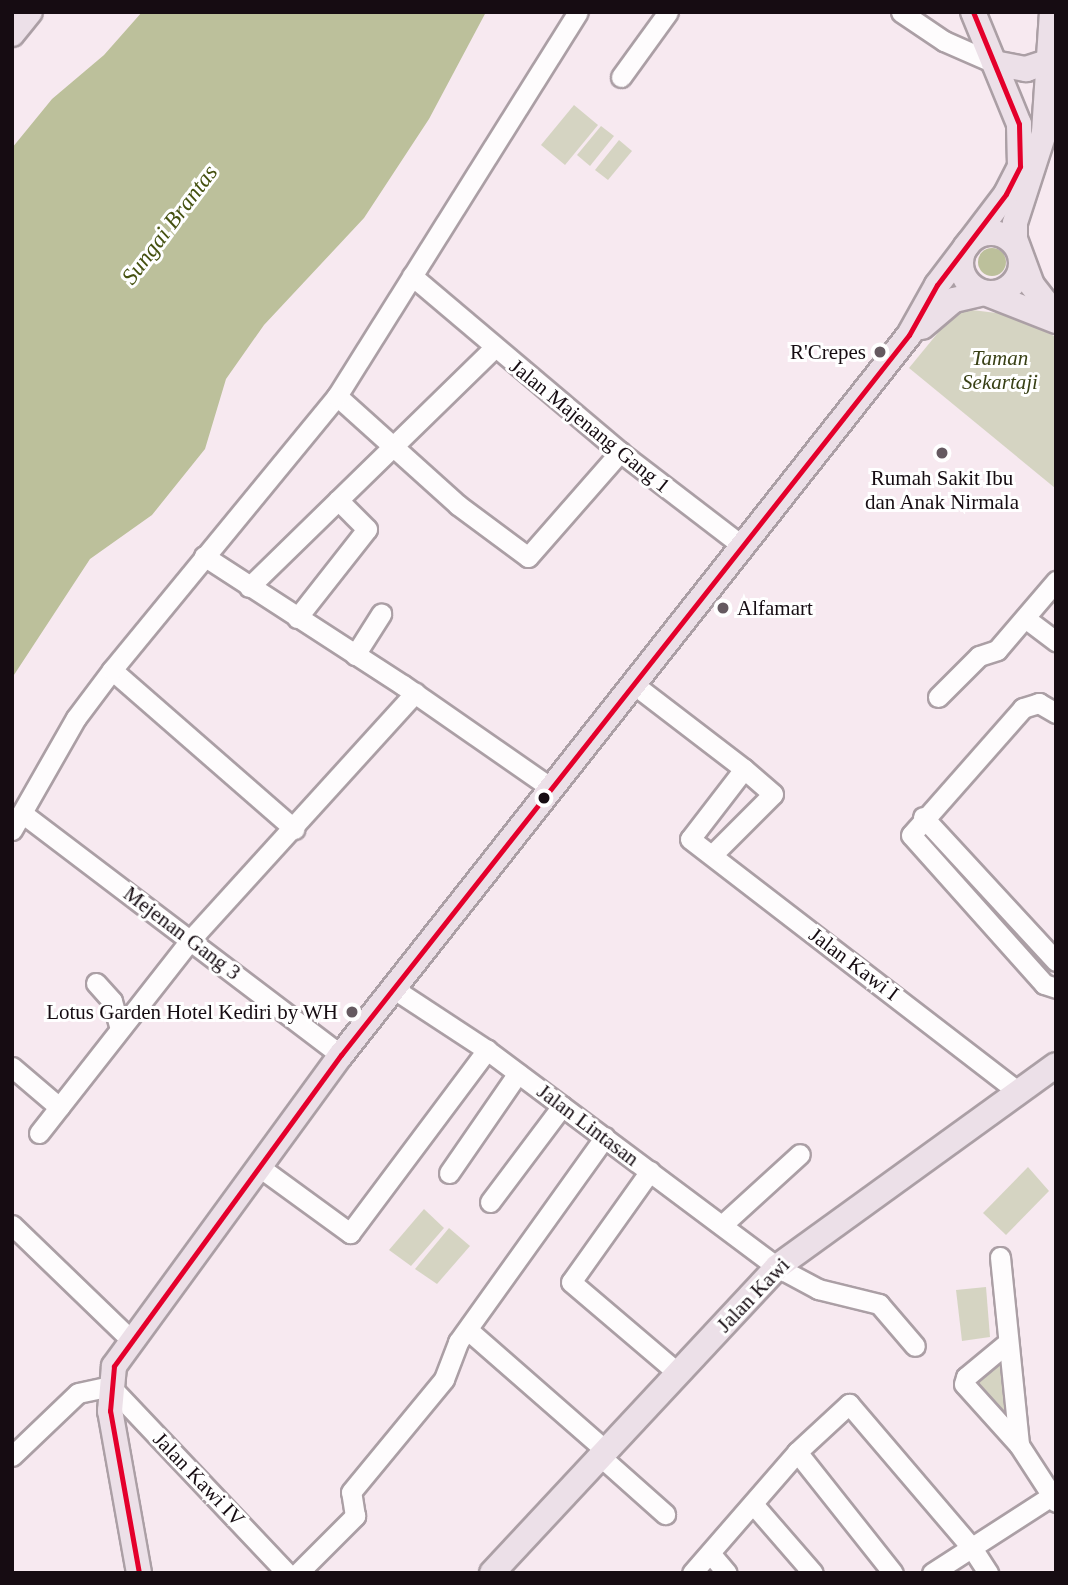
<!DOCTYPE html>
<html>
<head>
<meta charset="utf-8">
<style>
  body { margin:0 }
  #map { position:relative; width:1068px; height:1585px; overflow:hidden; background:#f7e9f0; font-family:Georgia,serif }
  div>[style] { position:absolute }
  .green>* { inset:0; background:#d5d4c2 }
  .water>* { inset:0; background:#bcc09b }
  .round { border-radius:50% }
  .roads { filter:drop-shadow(2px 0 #ab9fa5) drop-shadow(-2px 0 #ab9fa5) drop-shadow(0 2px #ab9fa5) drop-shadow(0 -2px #ab9fa5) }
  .minor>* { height:19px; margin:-9.5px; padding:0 9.5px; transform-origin:9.5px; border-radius:9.5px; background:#fefcfd }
  .major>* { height:24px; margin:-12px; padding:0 12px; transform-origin:12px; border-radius:12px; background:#ece0e8 }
  .major>.ring { margin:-12px; padding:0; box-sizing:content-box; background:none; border:24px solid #ece0e8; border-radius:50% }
  .bus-1>* { height:5px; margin:-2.5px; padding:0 2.5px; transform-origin:2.5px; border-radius:2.5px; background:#e4002b }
  .dots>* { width:19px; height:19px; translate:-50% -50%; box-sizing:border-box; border:4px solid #fff; border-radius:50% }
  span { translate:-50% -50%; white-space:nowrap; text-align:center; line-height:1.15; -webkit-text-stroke:6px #fff; paint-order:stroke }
  .poi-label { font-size:21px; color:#160c12 }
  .right { translate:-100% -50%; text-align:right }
  .left { translate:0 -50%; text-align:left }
  .park-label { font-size:21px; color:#384015; font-style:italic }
  .street-label { font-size:21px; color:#160c12 }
  .water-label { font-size:23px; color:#455110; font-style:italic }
  .frame { position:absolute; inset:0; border:14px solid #160c12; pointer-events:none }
</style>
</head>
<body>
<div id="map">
  <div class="green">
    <i style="clip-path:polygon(574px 105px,598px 125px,565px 165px,541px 145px)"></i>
    <i style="clip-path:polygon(601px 126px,614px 136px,590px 166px,577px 155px)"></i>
    <i style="clip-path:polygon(619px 140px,632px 151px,608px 180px,595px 170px)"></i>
    <i style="clip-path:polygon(972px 310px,1013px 315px,1056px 337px,1055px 488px,909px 368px,955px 312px)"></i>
    <i style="clip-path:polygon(1028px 1167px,1049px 1191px,1006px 1235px,983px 1213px)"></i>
    <i style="clip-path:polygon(424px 1209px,444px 1228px,411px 1266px,389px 1250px)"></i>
    <i style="clip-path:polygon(449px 1228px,470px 1246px,437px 1284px,415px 1269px)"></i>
    <i style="clip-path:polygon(986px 1287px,990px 1337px,962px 1341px,956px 1290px)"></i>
    <i style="clip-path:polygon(1003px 1352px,1014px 1432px,970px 1380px)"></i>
  </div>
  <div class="water">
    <i style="clip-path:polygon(142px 12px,486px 12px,429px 119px,364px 218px,264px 325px,226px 379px,205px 449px,152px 515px,90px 559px,12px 678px,12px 148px,52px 99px,104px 55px)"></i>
    <i class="round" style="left:978px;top:248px;width:28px;height:28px"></i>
  </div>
  <div class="roads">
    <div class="minor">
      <i style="left:901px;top:12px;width:52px;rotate:34deg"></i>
      <i style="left:944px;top:41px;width:55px;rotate:23.7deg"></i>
      <i style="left:621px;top:77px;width:80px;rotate:-54.1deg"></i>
      <i style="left:412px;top:276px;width:272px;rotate:40.2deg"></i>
      <i style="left:620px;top:452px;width:156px;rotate:37.5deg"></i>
      <i style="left:337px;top:396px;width:163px;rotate:42deg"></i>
      <i style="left:458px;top:505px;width:87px;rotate:36.6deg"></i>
      <i style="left:528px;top:557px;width:140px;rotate:-48.8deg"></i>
      <i style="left:204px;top:556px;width:237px;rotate:33deg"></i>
      <i style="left:403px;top:685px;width:179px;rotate:34.8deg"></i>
      <i style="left:249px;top:587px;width:342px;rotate:-44.3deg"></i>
      <i style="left:297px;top:618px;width:113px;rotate:-51.8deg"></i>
      <i style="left:367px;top:529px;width:41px;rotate:-135deg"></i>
      <i style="left:1025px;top:618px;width:39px;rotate:37deg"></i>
      <i style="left:355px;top:655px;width:49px;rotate:-57.6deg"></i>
      <i style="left:112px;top:670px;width:242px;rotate:41.1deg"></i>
      <i style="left:632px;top:683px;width:141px;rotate:37.5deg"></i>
      <i style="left:744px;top:769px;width:88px;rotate:127.6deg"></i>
      <i style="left:690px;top:839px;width:414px;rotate:37.6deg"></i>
      <i style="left:938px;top:697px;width:58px;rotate:-45deg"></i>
      <i style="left:979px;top:656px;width:19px;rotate:-18deg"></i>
      <i style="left:997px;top:650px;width:91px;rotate:-49.5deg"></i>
      <i style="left:1056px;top:713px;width:20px;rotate:-150deg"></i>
      <i style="left:1039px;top:703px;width:17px;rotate:163deg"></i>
      <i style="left:1023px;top:708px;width:169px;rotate:131.4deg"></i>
      <i style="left:911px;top:835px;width:200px;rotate:48.2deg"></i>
      <i style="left:1044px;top:984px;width:13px;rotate:18deg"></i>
      <i style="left:22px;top:813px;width:400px;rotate:37.2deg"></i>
      <i style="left:923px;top:817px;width:196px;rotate:47.3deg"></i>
      <i style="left:12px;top:830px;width:129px;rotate:-60.3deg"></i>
      <i style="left:76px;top:718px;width:60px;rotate:-53.1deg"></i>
      <i style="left:112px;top:670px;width:355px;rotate:-50.6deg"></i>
      <i style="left:337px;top:396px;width:453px;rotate:-57.9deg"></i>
      <i style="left:712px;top:855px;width:86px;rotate:-45deg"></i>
      <i style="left:773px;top:794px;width:38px;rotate:-139deg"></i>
      <i style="left:96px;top:983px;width:24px;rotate:48deg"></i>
      <i style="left:112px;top:1001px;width:29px;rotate:74deg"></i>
      <i style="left:394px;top:989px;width:111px;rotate:33.3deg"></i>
      <i style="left:487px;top:1050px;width:362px;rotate:36.8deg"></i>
      <i style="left:777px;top:1267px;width:47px;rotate:28.2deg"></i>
      <i style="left:818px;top:1289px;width:63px;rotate:13.8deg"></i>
      <i style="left:879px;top:1304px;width:55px;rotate:49.4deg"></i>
      <i style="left:12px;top:1067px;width:62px;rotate:40.4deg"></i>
      <i style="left:39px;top:1133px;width:246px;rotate:-51.9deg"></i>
      <i style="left:191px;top:939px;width:333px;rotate:-47.7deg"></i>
      <i style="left:258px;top:1166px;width:114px;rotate:36.1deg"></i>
      <i style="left:350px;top:1233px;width:229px;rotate:-53.2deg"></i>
      <i style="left:650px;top:1171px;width:136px;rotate:125.4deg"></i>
      <i style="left:571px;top:1282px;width:140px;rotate:40.4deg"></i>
      <i style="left:449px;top:1173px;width:121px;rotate:-55.4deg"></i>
      <i style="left:490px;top:1202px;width:120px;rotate:-53.1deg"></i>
      <i style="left:12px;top:1225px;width:165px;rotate:44deg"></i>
      <i style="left:722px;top:1225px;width:105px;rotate:-42.3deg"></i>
      <i style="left:1000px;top:1257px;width:189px;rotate:84.2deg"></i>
      <i style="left:468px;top:1330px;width:184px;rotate:41.2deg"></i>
      <i style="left:1007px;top:1343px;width:53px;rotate:140.3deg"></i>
      <i style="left:966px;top:1377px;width:7px;rotate:106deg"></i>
      <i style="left:964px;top:1384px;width:82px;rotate:48deg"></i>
      <i style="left:1019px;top:1445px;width:68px;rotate:57deg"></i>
      <i style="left:797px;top:1452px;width:154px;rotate:51.6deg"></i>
      <i style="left:12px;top:1456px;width:91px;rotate:-43.7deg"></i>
      <i style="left:78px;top:1393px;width:33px;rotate:-12deg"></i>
      <i style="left:110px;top:1386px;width:257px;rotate:46.6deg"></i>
      <i style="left:601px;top:1457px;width:86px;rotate:41.7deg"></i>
      <i style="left:753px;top:1504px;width:91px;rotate:49deg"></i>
      <i style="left:710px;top:1553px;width:26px;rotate:50deg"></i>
      <i style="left:298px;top:1573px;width:81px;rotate:-45deg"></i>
      <i style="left:355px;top:1516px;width:24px;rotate:-99deg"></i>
      <i style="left:351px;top:1492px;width:146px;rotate:-50.5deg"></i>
      <i style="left:444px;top:1379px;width:40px;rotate:-69deg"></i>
      <i style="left:458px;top:1342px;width:252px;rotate:-54.4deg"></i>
      <i style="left:692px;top:1573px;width:160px;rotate:-49deg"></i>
      <i style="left:797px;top:1452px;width:71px;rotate:-42.7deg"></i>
      <i style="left:849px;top:1404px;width:189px;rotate:49.5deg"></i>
      <i style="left:972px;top:1548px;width:30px;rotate:57deg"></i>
      <i style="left:932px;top:1573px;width:148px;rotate:-32.8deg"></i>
    </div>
    <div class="major">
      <i style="left:1052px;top:12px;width:121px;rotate:93.8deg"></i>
      <i style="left:1044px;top:133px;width:95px;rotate:107.9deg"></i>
      <i style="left:1015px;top:223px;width:16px;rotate:90deg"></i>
      <i style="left:1015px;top:239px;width:49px;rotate:69.7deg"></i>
      <i style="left:1032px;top:285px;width:39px;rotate:52deg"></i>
      <i style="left:12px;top:34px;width:28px;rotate:-51deg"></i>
      <i style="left:994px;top:63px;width:33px;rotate:11deg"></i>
      <i style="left:1026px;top:69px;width:25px;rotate:-18deg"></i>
      <i class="ring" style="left:961px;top:233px;width:36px;height:36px"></i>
      <i style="left:922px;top:327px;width:42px;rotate:-40.2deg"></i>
      <i style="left:954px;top:300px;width:32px;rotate:-13deg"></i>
      <i style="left:985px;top:293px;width:76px;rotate:21.5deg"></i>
      <i style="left:139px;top:1573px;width:165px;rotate:-100.1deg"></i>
      <i style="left:110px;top:1411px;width:45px;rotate:-84.9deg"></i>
      <i style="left:114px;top:1366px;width:385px;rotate:-53.9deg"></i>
      <i style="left:341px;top:1055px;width:917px;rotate:-51.73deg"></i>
      <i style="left:909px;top:335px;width:57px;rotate:-60.8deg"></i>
      <i style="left:937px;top:285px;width:114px;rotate:-52.8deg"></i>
      <i style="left:1006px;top:194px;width:31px;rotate:-63deg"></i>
      <i style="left:1020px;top:166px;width:42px;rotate:-91.4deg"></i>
      <i style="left:1019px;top:124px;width:121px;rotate:-112.3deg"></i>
      <i style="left:492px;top:1573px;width:418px;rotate:-47deg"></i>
      <i style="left:777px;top:1267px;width:344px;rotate:-35.9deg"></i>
    </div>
  </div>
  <div class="bus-1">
    <i style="left:139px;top:1573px;width:165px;rotate:-100.1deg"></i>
    <i style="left:110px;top:1411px;width:45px;rotate:-84.9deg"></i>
    <i style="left:114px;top:1366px;width:385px;rotate:-53.9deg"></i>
    <i style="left:341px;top:1055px;width:917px;rotate:-51.73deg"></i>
    <i style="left:909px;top:335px;width:57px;rotate:-60.8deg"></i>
    <i style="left:937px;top:285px;width:114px;rotate:-52.8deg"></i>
    <i style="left:1006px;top:194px;width:31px;rotate:-63deg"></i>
    <i style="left:1020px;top:166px;width:42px;rotate:-91.4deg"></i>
    <i style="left:1019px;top:124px;width:121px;rotate:-112.3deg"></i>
  </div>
  <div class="dots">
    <i style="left:880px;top:352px;background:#655960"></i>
    <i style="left:942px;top:453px;background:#655960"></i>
    <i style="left:723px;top:608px;background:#655960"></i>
    <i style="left:544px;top:798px;background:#160c12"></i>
    <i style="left:352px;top:1012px;background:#655960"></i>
  </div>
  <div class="poi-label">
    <span class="right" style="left:866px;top:352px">R'Crepes</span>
    <span style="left:942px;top:490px">Rumah Sakit Ibu<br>dan Anak Nirmala</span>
    <span class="left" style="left:737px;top:608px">Alfamart</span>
    <span class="right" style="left:338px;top:1012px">Lotus Garden Hotel Kediri by WH</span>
  </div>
  <div class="park-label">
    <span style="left:1000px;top:370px">Taman<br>Sekartaji</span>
  </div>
  <div class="street-label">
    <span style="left:590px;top:426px;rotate:39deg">Jalan Majenang Gang 1</span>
    <span style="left:182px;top:933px;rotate:37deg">Mejenan Gang 3</span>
    <span style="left:854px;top:964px;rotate:37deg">Jalan Kawi I</span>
    <span style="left:588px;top:1125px;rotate:37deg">Jalan Lintasan</span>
    <span style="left:753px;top:1295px;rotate:-46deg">Jalan Kawi</span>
    <span style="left:199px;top:1479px;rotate:46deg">Jalan Kawi IV</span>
  </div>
  <div class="water-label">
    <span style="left:170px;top:225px;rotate:-53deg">Sungai Brantas</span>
  </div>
  <div class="frame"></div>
</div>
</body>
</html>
